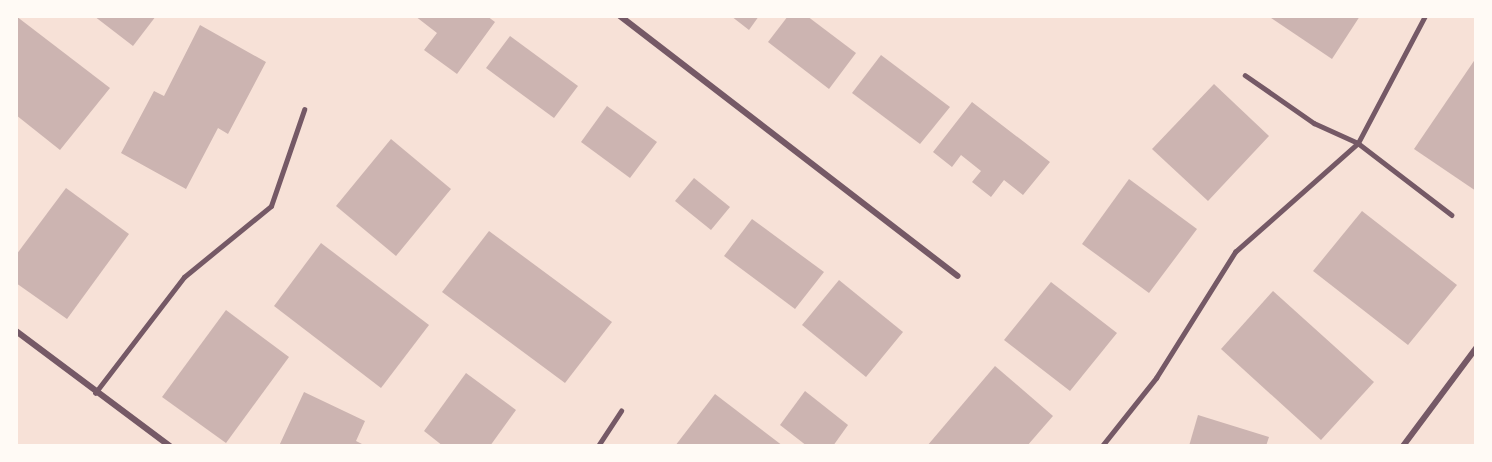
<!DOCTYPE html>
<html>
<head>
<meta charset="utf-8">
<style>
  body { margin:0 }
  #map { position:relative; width:1492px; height:462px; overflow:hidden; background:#f7e1d7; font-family:Mulish,sans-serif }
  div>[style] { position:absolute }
  .building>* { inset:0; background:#ccb4b1 }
  .service>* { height:4.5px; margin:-2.25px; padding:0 2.25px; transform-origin:2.25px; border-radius:2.25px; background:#755966 }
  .minor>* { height:6px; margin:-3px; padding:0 3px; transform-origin:3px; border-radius:3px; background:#755966 }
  span { translate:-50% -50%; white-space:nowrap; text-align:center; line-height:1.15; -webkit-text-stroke:6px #fffaf5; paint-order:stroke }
  .frame { position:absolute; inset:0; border:18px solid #fffaf5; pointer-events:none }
</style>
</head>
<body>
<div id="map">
  <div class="building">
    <i style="clip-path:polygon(16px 16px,110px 88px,60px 150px,16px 115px)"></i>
    <i style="clip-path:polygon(94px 16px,156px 16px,133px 46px)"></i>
    <i style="clip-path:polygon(415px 16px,487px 16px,495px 22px,457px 74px,424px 50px,437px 33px)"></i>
    <i style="clip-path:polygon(731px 16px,759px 16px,749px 30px)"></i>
    <i style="clip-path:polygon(788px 16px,807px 16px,856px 53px,829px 89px,768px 42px)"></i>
    <i style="clip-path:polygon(1268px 16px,1360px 16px,1332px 59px)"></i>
    <i style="clip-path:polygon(200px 25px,266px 62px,228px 134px,218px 128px,186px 189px,121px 153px,154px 91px,164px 96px)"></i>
    <i style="clip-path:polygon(510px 36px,578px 86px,554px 118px,486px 68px)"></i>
    <i style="clip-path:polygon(881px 55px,950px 107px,920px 144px,852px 93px)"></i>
    <i style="clip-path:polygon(1476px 58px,1476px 191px,1414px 149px)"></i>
    <i style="clip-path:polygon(1214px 84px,1269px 136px,1208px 201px,1152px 149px)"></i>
    <i style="clip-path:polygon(972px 102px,1050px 162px,1023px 195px,1004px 180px,991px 197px,972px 182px,981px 171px,961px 155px,952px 167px,933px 152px)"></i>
    <i style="clip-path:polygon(607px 106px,657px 142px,630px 178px,581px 142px)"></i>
    <i style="clip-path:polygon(391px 139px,451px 189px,396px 256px,336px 206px)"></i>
    <i style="clip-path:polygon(694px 178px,730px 207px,711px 230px,675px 201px)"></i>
    <i style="clip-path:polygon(1129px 179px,1197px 229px,1149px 293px,1082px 244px)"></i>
    <i style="clip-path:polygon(66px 188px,129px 234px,67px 319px,16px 283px,16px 255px)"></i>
    <i style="clip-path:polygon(1362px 211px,1457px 285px,1408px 345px,1313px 271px)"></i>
    <i style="clip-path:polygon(752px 219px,824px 272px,795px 309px,724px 256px)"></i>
    <i style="clip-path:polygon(489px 231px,612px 322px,565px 383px,442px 292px)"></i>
    <i style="clip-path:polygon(321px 243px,429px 325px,381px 388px,274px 306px)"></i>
    <i style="clip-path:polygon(839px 280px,903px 332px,866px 377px,802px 325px)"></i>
    <i style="clip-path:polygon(1051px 282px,1117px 333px,1070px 391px,1004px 340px)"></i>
    <i style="clip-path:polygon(1273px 291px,1374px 382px,1321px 440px,1221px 349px)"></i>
    <i style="clip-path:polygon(226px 310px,289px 357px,226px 443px,162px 397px)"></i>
    <i style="clip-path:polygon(995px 366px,1053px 416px,1027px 446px,927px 446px)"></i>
    <i style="clip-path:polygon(466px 373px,516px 410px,490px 446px,443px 446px,424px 431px)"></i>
    <i style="clip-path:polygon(805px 391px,848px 425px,833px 446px,807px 446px,780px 425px)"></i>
    <i style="clip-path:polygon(304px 392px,365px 421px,356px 441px,366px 446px,279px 446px)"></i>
    <i style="clip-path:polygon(715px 394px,783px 446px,675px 446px)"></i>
    <i style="clip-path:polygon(1198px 415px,1269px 437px,1266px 446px,1189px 446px)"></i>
  </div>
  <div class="service">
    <i style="left:1245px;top:75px;width:84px;rotate:34.8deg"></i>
    <i style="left:1314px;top:123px;width:48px;rotate:24.4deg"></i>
    <i style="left:1358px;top:143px;width:118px;rotate:37.5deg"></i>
    <i style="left:95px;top:393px;width:146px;rotate:-52.5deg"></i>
    <i style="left:184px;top:277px;width:112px;rotate:-39.2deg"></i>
    <i style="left:271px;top:206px;width:102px;rotate:-71deg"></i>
    <i style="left:598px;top:446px;width:42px;rotate:-56.7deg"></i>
    <i style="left:1102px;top:446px;width:87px;rotate:-51.5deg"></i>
    <i style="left:1156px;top:378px;width:149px;rotate:-57.9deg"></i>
    <i style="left:1235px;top:252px;width:164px;rotate:-41.5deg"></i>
    <i style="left:1358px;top:143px;width:144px;rotate:-62.2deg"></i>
  </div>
  <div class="minor">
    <i style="left:620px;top:16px;width:426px;rotate:37.6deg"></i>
    <i style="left:16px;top:331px;width:192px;rotate:36.8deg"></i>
    <i style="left:1403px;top:446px;width:122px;rotate:-53.3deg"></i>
  </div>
  <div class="frame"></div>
</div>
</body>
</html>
